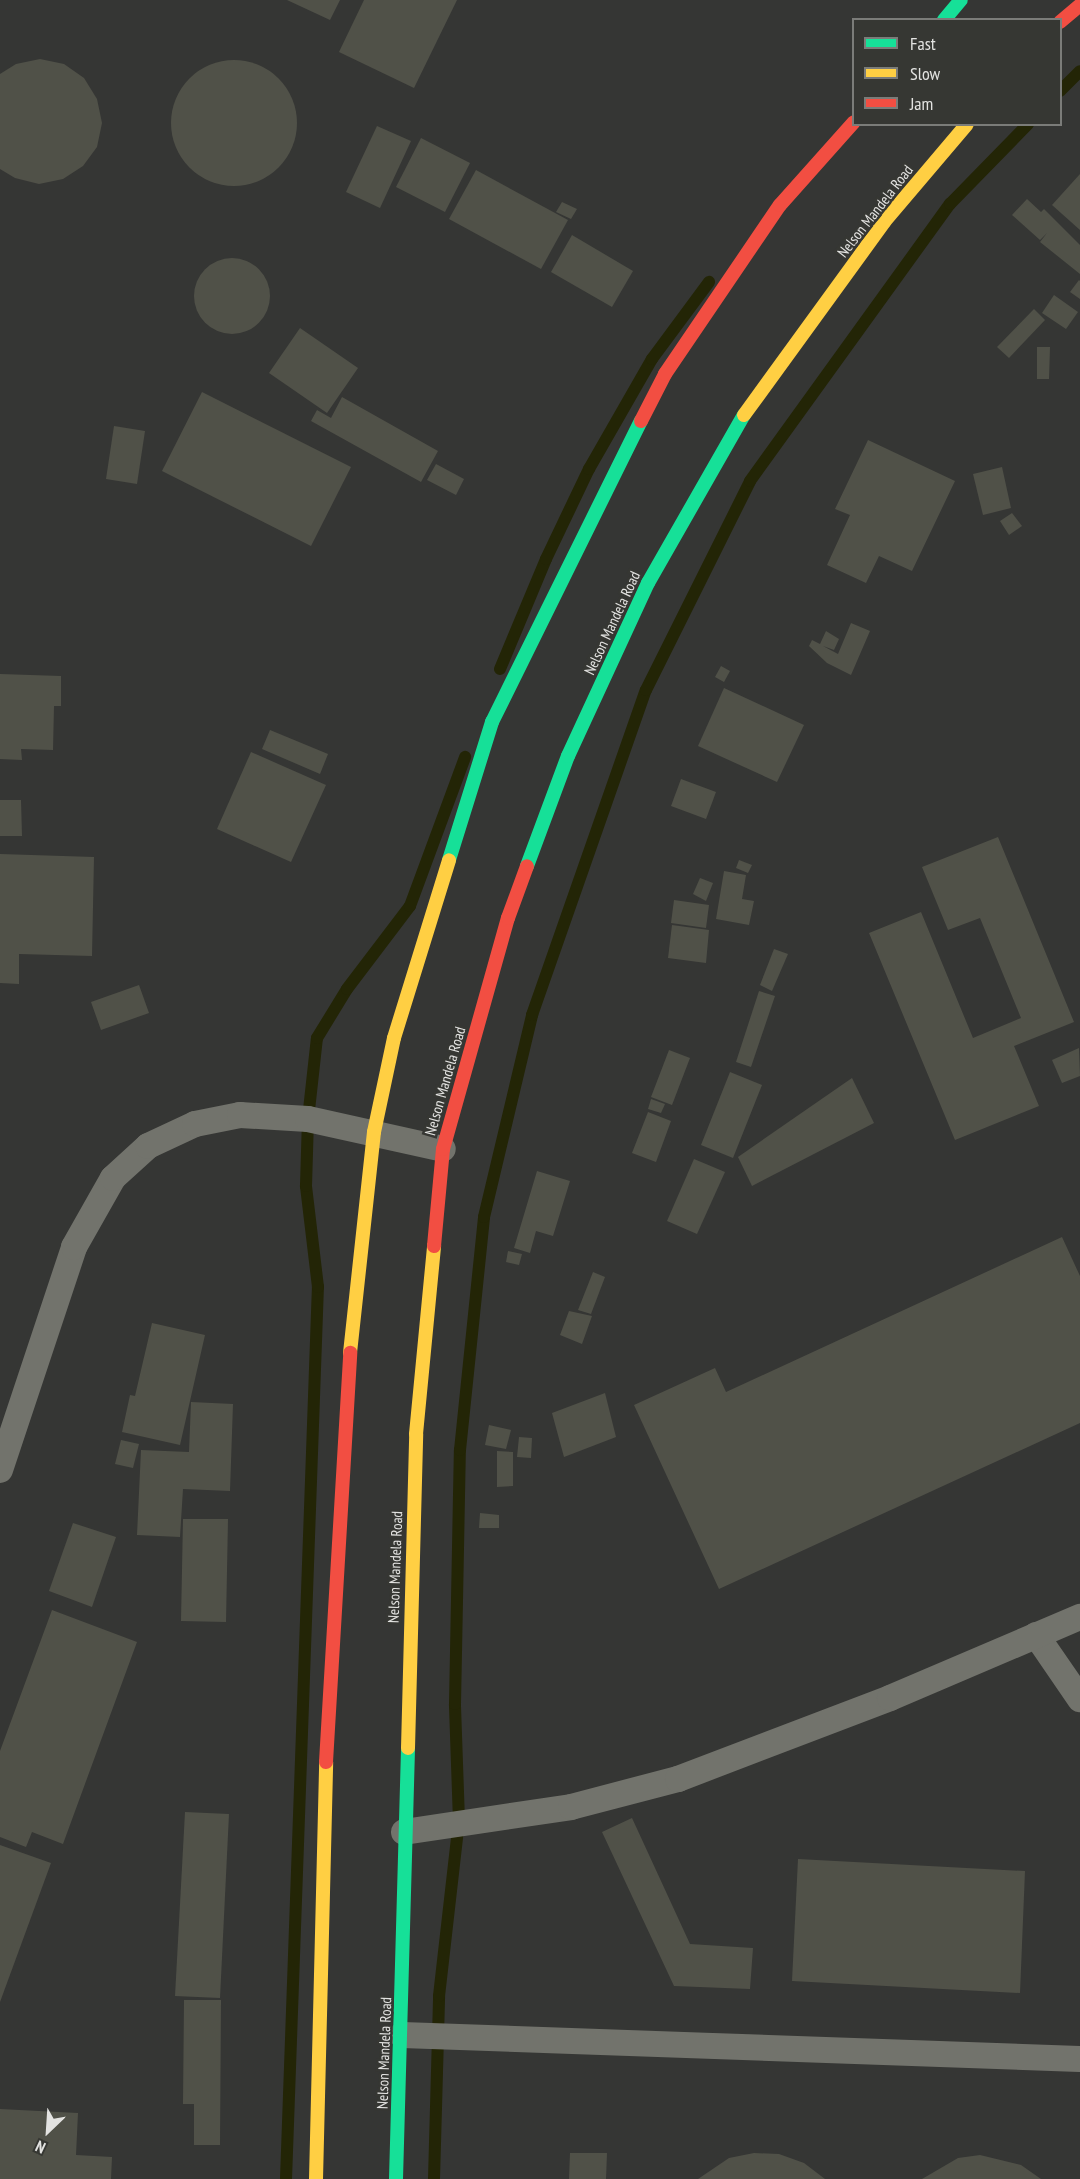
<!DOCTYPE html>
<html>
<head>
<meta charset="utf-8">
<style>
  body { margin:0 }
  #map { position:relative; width:1080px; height:2179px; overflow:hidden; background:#353634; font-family:"PT Sans Narrow",sans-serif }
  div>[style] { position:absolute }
  .stream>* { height:12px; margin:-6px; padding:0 6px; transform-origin:6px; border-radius:6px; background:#232506 }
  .building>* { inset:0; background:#505148 }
  .round { border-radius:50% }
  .lane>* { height:26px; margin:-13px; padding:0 13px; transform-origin:13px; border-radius:13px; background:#72736c }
  .fast>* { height:14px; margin:-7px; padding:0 7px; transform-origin:7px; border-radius:7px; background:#16e098 }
  .slow>* { height:14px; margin:-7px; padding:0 7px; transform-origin:7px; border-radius:7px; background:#ffcf43 }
  .jam>* { height:14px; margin:-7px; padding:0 7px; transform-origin:7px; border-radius:7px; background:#f24e42 }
  span { translate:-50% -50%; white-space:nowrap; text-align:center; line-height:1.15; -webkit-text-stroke:5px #363733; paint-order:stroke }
  .street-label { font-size:15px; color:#e3e3e1 }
  .legend { position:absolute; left:852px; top:18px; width:210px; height:108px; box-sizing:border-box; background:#363733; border:2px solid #7b7c79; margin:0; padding:8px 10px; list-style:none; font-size:18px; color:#e3e3e1 }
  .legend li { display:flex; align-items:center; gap:12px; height:30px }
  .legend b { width:30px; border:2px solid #7b7c79 }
  .north { position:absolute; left:18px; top:2101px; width:60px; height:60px; -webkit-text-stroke:4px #363733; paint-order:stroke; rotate:205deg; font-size:16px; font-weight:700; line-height:24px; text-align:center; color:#e3e3e1 }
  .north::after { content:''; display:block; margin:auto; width:21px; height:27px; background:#e3e3e1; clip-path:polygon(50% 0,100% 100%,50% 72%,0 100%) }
</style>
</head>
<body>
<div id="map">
  <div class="stream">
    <i style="left:1060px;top:91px;width:28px;rotate:-45deg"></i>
    <i style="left:500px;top:669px;width:119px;rotate:-67.3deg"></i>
    <i style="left:546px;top:559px;width:100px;rotate:-64.5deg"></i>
    <i style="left:589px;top:469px;width:127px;rotate:-60.2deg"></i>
    <i style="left:652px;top:359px;width:96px;rotate:-53.5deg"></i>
    <i style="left:286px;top:2179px;width:893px;rotate:-87.95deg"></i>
    <i style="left:318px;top:1287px;width:102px;rotate:-96.8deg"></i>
    <i style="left:306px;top:1186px;width:67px;rotate:-88.3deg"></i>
    <i style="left:308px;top:1119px;width:81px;rotate:-83.7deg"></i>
    <i style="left:317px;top:1038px;width:57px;rotate:-58.5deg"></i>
    <i style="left:347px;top:989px;width:104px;rotate:-52.8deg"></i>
    <i style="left:410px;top:906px;width:159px;rotate:-69.7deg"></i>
    <i style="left:434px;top:2179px;width:183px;rotate:-88.4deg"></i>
    <i style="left:439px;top:1996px;width:176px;rotate:-83.5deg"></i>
    <i style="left:459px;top:1821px;width:117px;rotate:-92deg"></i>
    <i style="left:455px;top:1704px;width:254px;rotate:-88.9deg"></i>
    <i style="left:460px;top:1450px;width:234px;rotate:-84.1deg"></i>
    <i style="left:484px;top:1217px;width:208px;rotate:-76.6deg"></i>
    <i style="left:532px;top:1015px;width:344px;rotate:-70.7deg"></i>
    <i style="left:646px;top:690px;width:233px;rotate:-63.5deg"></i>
    <i style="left:750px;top:481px;width:342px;rotate:-54.2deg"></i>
    <i style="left:950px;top:204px;width:112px;rotate:-45.7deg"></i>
  </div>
  <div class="building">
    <i style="clip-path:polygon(287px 0,340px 0,330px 20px)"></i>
    <i style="clip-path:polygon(364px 0,457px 0,414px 88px,339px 52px)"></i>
    <i style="clip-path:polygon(40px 59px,64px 64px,84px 78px,97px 99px,102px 123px,97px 147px,83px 166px,63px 179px,39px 184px,15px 178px,0 169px,0 74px,16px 64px)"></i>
    <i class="round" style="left:171px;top:60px;width:126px;height:126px"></i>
    <i style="clip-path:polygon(377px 126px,411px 141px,380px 208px,346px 192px)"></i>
    <i style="clip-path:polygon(421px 138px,470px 163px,445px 212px,396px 187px)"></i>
    <i style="clip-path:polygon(476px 170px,568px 220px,541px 269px,449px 219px)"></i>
    <i style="clip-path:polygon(1080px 174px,1080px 230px,1052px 205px)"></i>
    <i style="clip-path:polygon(1027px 199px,1041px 212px,1044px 209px,1080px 245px,1080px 274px,1040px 242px,1047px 233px,1040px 240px,1012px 215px)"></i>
    <i style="clip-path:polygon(562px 202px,577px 209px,571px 219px,556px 212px)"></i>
    <i style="clip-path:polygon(572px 235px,633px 271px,612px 307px,551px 272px)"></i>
    <i class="round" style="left:194px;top:258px;width:76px;height:76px"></i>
    <i style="clip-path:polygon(1079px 280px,1080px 281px,1080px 299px,1070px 292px)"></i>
    <i style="clip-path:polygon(1054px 295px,1078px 312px,1066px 329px,1042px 313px)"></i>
    <i style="clip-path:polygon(1034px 309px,1045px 320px,1009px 358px,997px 347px)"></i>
    <i style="clip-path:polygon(300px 328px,358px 368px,327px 413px,269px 373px)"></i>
    <i style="clip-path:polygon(1037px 347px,1050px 347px,1049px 379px,1037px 379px)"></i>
    <i style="clip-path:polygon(202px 392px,351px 467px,311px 546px,162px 471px)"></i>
    <i style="clip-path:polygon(342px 397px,438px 451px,421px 482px,311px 421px,317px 410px,331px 418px)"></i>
    <i style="clip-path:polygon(114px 426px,145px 431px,137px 484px,106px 479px)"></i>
    <i style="clip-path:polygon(868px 440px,955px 481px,912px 571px,879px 556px,866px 583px,827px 565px,850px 515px,835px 509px)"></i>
    <i style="clip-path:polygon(436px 464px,464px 479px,456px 495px,427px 480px)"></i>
    <i style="clip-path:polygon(1002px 467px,1011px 508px,983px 515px,973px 474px)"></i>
    <i style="clip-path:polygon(1012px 513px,1022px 526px,1009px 535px,1000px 521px)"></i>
    <i style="clip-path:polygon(851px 623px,870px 631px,851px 675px,827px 663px,809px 646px,812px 640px,820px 644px,826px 631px,839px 639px,834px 650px,823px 646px,838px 654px)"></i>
    <i style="clip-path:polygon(721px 666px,730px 671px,724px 682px,715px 677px)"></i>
    <i style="clip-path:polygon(0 674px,61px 676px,61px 706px,54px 706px,53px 750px,21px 749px,22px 760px,0 759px)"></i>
    <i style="clip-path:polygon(724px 688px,804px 725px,777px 782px,698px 746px)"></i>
    <i style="clip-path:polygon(270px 730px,328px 754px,320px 774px,262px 749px)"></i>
    <i style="clip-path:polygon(251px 752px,326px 785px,291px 862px,217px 829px)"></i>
    <i style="clip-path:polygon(681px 779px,716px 792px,706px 819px,671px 806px)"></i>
    <i style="clip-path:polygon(0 800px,21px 800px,22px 836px,0 836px)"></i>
    <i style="clip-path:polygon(998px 837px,1074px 1022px,1014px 1046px,1039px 1106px,955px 1140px,869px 933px,921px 912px,973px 1038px,1021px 1018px,980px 918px,948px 930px,922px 867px)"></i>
    <i style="clip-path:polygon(0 854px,94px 857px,92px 956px,19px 954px,19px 984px,0 983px)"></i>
    <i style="clip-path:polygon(739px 860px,752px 865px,748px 873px,736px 868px)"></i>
    <i style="clip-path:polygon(724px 871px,746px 875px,742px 899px,754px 901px,749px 925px,716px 919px)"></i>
    <i style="clip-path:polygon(700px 878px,713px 883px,706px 901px,693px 894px)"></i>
    <i style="clip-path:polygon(674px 900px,709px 905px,706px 928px,671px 923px)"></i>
    <i style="clip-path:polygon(672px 925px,709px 930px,706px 963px,668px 958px)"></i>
    <i style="clip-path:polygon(774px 949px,788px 954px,772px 991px,760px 985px)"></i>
    <i style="clip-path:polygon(139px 985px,149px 1013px,101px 1030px,91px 1002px)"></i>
    <i style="clip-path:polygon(759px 991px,775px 996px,751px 1067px,736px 1062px)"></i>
    <i style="clip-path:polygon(1079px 1048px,1080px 1076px,1062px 1083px,1052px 1060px)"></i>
    <i style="clip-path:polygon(669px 1050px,690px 1058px,672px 1105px,651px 1097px)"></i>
    <i style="clip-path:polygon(730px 1072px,762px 1085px,733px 1158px,701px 1145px)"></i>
    <i style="clip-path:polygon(852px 1078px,874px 1123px,752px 1186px,738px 1157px)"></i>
    <i style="clip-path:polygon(651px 1099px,665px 1104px,661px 1113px,648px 1109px)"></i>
    <i style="clip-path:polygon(648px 1112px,671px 1121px,656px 1162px,632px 1153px)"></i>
    <i style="clip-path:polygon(694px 1159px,725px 1172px,697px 1234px,667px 1221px)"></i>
    <i style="clip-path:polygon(537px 1171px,570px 1181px,553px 1236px,536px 1231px,530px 1253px,514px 1248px)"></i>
    <i style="clip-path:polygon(1062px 1237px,1080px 1276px,1080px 1423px,719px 1589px,634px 1405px,715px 1368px,726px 1392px)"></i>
    <i style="clip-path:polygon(508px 1251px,522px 1254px,519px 1265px,506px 1262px)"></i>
    <i style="clip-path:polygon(593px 1272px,605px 1277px,591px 1314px,578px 1310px)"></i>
    <i style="clip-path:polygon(569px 1311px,592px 1316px,582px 1344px,560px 1335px)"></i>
    <i style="clip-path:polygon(152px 1323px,205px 1335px,180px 1445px,122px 1432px,130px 1395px,135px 1396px)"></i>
    <i style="clip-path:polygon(605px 1393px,616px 1437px,564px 1457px,552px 1413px)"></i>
    <i style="clip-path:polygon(191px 1402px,233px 1404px,230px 1491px,183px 1489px,180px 1537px,137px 1535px,141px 1450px,189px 1452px)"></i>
    <i style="clip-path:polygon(489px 1425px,511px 1430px,506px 1449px,485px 1445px)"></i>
    <i style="clip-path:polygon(519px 1437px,532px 1438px,531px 1458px,517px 1457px)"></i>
    <i style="clip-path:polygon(121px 1440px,139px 1444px,133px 1468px,115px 1464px)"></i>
    <i style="clip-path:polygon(497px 1451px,513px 1452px,513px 1486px,497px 1487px)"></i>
    <i style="clip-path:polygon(480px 1513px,499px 1515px,499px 1528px,479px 1528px)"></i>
    <i style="clip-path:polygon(183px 1519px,228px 1519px,226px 1622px,181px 1621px)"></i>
    <i style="clip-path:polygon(73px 1523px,116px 1537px,92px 1607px,49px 1591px)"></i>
    <i style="clip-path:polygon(52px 1610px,137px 1642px,63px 1844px,32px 1832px,26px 1847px,0 1837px,0 1751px)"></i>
    <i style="clip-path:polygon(185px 1812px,229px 1814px,220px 1998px,175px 1996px)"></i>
    <i style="clip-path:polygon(632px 1818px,690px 1944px,753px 1948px,750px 1989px,674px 1986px,602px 1832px)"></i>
    <i style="clip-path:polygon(0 1845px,51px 1863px,0 2002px)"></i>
    <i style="clip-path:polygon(798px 1859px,1025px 1871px,1020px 1993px,792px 1981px)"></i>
    <i style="clip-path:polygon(184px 2000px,221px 2000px,220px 2145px,194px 2145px,194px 2104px,183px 2104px)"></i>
    <i style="clip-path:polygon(0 2109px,78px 2113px,76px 2155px,112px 2157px,111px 2179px,0 2179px)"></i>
    <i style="clip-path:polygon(570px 2153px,607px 2153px,606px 2179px,569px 2179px)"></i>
    <i style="clip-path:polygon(754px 2153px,779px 2154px,804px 2163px,825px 2179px,698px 2179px,729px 2158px)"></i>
    <i style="clip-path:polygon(980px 2155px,1021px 2165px,1041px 2179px,922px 2179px,958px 2158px)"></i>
  </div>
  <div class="lane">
    <i style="left:0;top:1470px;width:235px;rotate:-71.6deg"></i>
    <i style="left:74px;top:1247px;width:79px;rotate:-60.5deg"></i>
    <i style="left:113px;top:1178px;width:47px;rotate:-42.4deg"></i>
    <i style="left:148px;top:1146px;width:52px;rotate:-25.1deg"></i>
    <i style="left:195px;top:1124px;width:46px;rotate:-11.3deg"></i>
    <i style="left:240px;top:1115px;width:68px;rotate:3.4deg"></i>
    <i style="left:308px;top:1119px;width:138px;rotate:12.5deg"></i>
    <i style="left:1036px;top:1635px;width:78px;rotate:55.5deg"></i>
    <i style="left:404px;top:1832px;width:169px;rotate:-8.5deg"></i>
    <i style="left:571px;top:1807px;width:111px;rotate:-14.7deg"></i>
    <i style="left:678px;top:1779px;width:227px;rotate:-20.9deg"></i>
    <i style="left:890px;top:1698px;width:207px;rotate:-23.1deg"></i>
    <i style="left:402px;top:2035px;width:678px;rotate:2.03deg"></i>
  </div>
  <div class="fast">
    <i style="left:944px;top:20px;width:26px;rotate:-50deg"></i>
    <i style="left:449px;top:860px;width:145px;rotate:-72.7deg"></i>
    <i style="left:492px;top:722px;width:336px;rotate:-63.7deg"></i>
    <i style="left:527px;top:866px;width:117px;rotate:-69.6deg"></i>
    <i style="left:568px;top:756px;width:191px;rotate:-65.2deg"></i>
    <i style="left:648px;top:583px;width:193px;rotate:-60.3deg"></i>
    <i style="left:396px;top:2179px;width:431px;rotate:-88.4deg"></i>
  </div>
  <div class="slow">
    <i style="left:744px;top:415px;width:238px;rotate:-54deg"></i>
    <i style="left:884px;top:222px;width:128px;rotate:-49.7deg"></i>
    <i style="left:350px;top:1353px;width:222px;rotate:-83.8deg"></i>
    <i style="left:374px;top:1132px;width:96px;rotate:-78deg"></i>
    <i style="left:394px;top:1038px;width:186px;rotate:-72.8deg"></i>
    <i style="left:408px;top:1748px;width:314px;rotate:-88.5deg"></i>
    <i style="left:416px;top:1434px;width:189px;rotate:-84.5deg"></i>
    <i style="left:316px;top:2179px;width:417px;rotate:-88.6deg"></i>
  </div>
  <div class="jam">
    <i style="left:1060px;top:22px;width:26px;rotate:-40deg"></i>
    <i style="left:641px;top:421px;width:53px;rotate:-62.9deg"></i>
    <i style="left:665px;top:374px;width:204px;rotate:-55.8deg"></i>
    <i style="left:780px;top:205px;width:111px;rotate:-48.3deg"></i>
    <i style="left:434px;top:1246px;width:97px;rotate:-84.7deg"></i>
    <i style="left:443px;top:1149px;width:240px;rotate:-74.3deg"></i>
    <i style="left:508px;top:918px;width:55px;rotate:-69.9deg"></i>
    <i style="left:326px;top:1762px;width:410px;rotate:-86.6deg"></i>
  </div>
  <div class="street-label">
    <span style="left:875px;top:211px;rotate:-52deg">Nelson Mandela Road</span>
    <span style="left:612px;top:623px;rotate:-65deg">Nelson Mandela Road</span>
    <span style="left:445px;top:1081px;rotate:-74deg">Nelson Mandela Road</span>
    <span style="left:395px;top:1567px;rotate:-88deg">Nelson Mandela Road</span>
    <span style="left:384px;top:2053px;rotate:-88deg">Nelson Mandela Road</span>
  </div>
  <ul class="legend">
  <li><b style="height:8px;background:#16e098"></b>Fast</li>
  <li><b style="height:8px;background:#ffcf43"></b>Slow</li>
  <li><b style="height:8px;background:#f24e42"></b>Jam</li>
  </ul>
  <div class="north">N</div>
</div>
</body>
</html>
